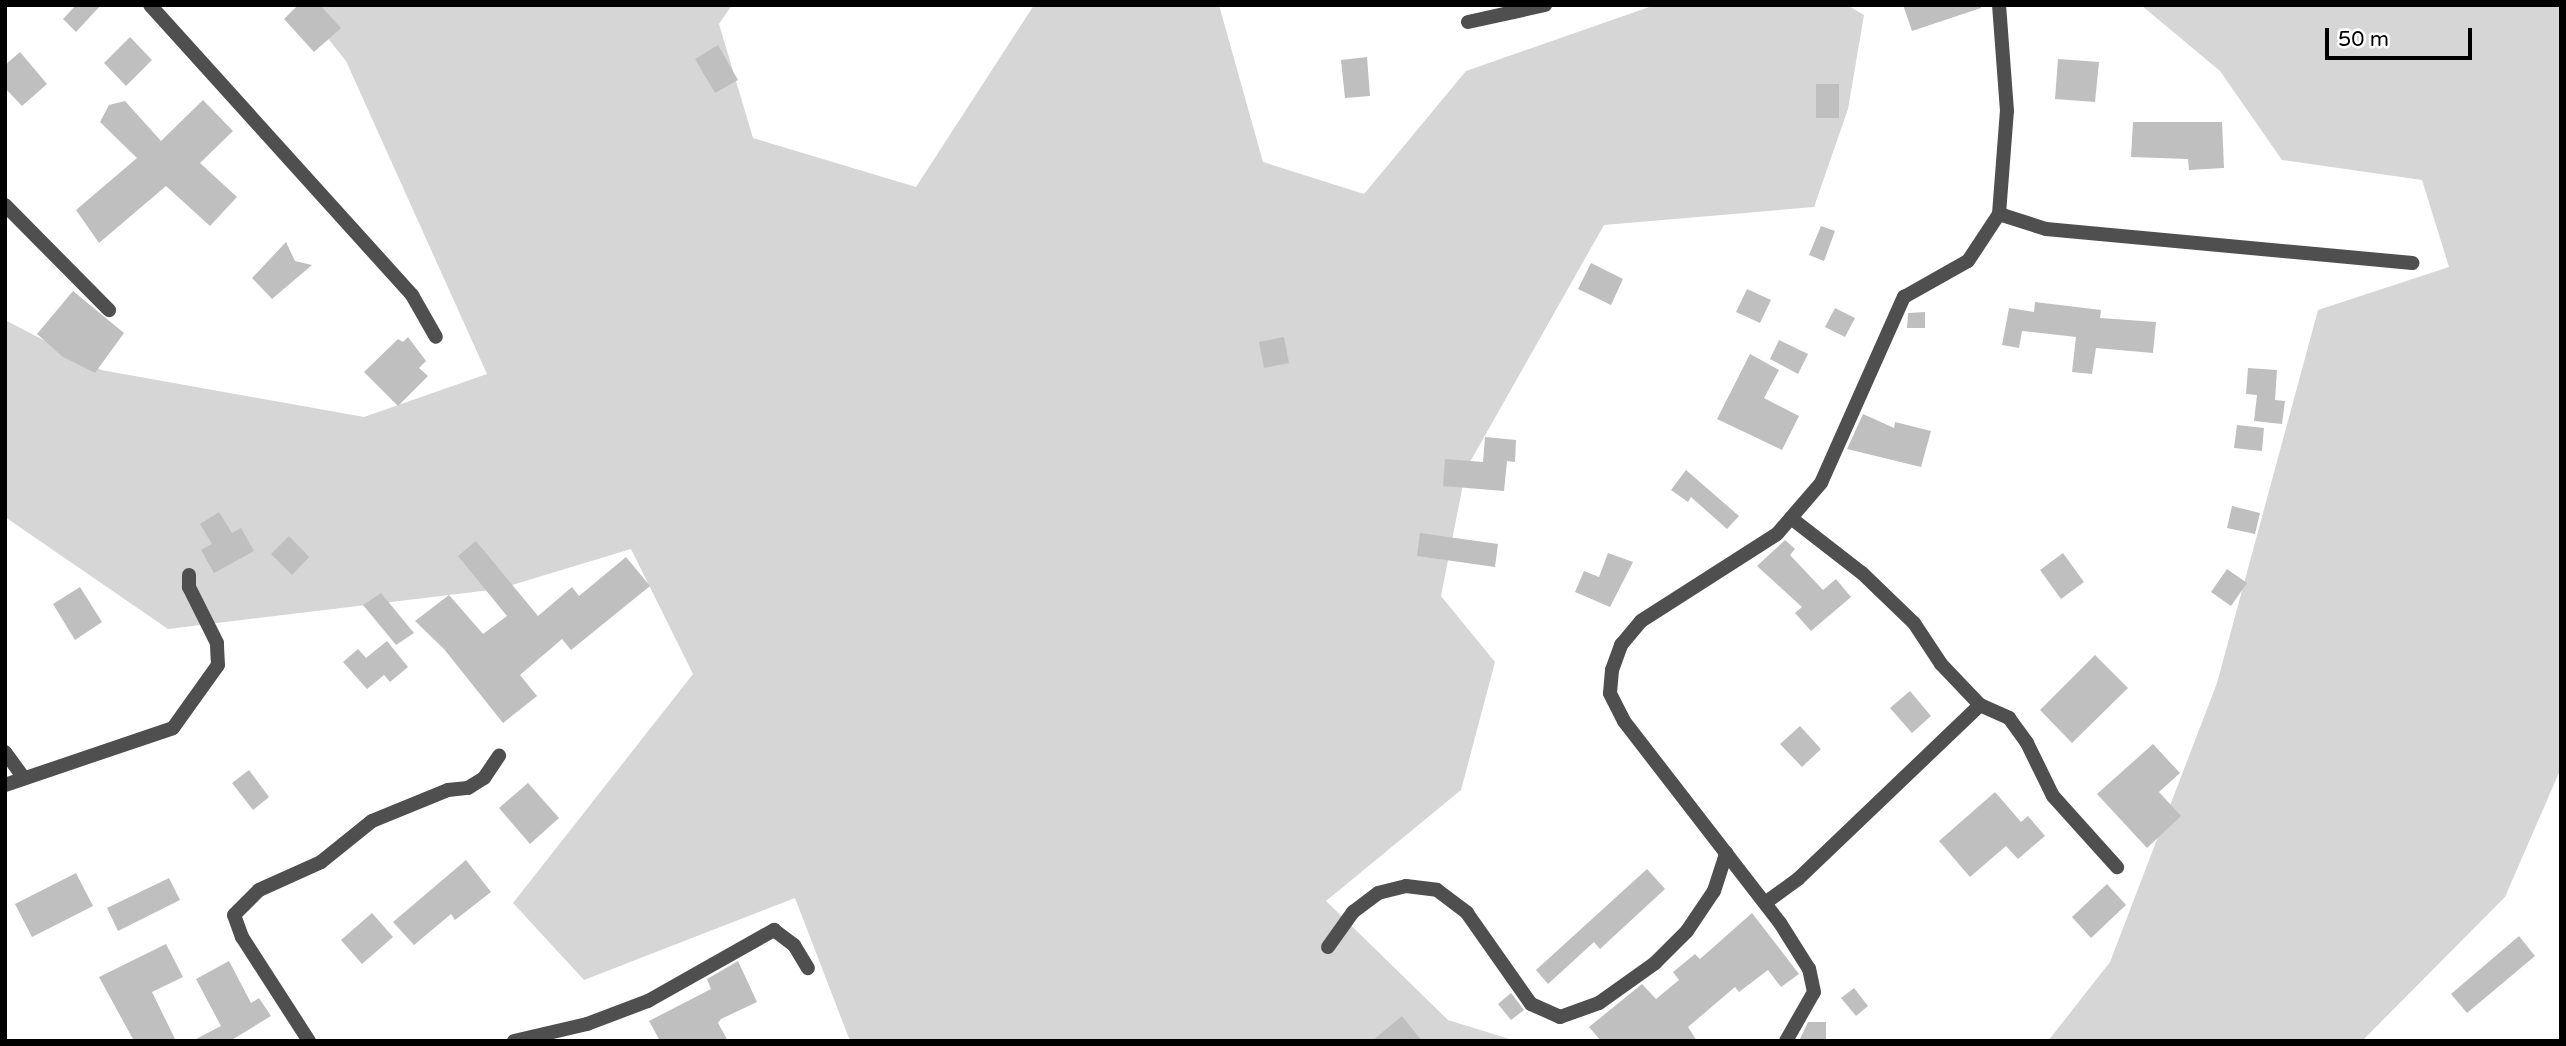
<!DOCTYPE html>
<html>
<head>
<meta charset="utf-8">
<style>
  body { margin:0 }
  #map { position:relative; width:2566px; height:1046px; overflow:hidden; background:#fff; font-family:"Varela Round",sans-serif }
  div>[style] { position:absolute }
  .green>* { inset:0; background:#d6d6d6 }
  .building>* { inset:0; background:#bfbfbf }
  .street>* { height:14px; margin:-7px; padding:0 7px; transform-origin:7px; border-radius:7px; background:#4f4f4f }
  span { translate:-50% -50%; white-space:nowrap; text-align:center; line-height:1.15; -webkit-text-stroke:7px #fff; paint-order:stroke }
  .frame { position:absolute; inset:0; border:7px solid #000; pointer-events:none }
  .scale { position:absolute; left:2325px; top:28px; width:147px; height:32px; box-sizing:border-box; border:4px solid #000; border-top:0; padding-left:9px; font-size:21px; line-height:24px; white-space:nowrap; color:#000; -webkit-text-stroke:5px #fff; paint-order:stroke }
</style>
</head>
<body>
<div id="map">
  <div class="green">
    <i style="clip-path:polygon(301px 5px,732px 5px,719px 24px,753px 138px,916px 187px,1034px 5px,1219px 5px,1263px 162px,1364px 194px,1466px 71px,1655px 5px,1847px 5px,1864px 15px,1848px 109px,1814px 207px,1604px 225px,1466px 469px,1441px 596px,1495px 662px,1461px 790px,1326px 901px,1448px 1020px,1516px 1041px,850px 1041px,795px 898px,584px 980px,513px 903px,693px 674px,631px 549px,499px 589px,168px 629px,5px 517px,5px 320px,101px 370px,364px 417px,487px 374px,346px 61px)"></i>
    <i style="clip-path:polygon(2141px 5px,2561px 5px,2561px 768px,2505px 897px,2362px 1041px,2048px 1041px,2110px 962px,2217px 683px,2318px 310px,2449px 267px,2422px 180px,2282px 160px,2220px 71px)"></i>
  </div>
  <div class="building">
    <i style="clip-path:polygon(76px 5px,101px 5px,76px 32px,63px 19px)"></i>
    <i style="clip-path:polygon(298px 5px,320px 5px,341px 28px,314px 52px,284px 19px)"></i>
    <i style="clip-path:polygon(1903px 5px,1981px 5px,1981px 8px,1912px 31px)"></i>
    <i style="clip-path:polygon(130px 37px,152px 60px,126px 86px,104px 63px)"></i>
    <i style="clip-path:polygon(718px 45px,738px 80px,715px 93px,695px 59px)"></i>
    <i style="clip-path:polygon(20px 52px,47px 84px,22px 106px,5px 88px,5px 65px)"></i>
    <i style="clip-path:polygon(1367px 57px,1370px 96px,1345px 98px,1341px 60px)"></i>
    <i style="clip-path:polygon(2058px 59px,2099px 62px,2095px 102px,2055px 99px)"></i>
    <i style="clip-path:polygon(1816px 84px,1839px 84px,1839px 118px,1816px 118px)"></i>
    <i style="clip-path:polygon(203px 100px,233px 131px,200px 163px,237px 197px,210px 226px,166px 186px,99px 243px,76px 210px,137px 158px,100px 122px,109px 105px,125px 101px,161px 141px)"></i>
    <i style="clip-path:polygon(2133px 122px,2222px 122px,2224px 168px,2189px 170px,2188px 159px,2131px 157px)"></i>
    <i style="clip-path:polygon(1821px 226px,1835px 231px,1824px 261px,1809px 255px)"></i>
    <i style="clip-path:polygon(286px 242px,295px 261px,312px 265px,272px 299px,252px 278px)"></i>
    <i style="clip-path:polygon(1591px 263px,1623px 279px,1611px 305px,1578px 289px)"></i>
    <i style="clip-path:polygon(1747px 289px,1771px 300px,1760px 323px,1736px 312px)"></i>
    <i style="clip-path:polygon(73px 291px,124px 333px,95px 373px,63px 357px,37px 334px)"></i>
    <i style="clip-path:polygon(2035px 302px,2101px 310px,2100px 318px,2156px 322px,2153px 353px,2096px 348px,2092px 374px,2072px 372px,2076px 337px,2022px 331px,2019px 348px,2002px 345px,2009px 308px,2034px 312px)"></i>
    <i style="clip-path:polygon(1835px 308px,1855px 318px,1845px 337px,1825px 327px)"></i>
    <i style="clip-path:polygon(1925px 312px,1925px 328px,1907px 328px,1908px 313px)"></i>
    <i style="clip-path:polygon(408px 337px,426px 361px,419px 368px,428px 376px,398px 406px,364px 372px,398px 339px,403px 342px)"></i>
    <i style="clip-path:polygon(1284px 337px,1289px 363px,1264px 368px,1259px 342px)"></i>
    <i style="clip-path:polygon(1779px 340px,1808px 354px,1798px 374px,1770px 359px)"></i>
    <i style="clip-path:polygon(1750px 354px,1779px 370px,1764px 398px,1799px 416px,1782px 450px,1717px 419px)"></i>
    <i style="clip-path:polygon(2248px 368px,2277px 370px,2275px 400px,2285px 401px,2282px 424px,2254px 421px,2257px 395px,2246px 394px)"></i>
    <i style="clip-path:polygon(1863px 414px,1894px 428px,1895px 422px,1931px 431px,1921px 467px,1847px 449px)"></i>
    <i style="clip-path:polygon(2237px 425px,2264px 428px,2262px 451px,2234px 448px)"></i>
    <i style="clip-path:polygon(1485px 437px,1516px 440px,1515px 462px,1507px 461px,1504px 491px,1443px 486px,1445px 459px,1483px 462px)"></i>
    <i style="clip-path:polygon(1686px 470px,1739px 516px,1727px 529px,1691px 497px,1688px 502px,1671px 490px)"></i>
    <i style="clip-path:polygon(2232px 506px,2260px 513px,2255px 534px,2227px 528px)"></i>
    <i style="clip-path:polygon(219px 512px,232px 533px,241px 528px,254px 551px,214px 573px,201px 550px,212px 544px,200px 524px)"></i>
    <i style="clip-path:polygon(1420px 533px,1498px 544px,1495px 567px,1417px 556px)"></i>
    <i style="clip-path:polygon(289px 536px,309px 557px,292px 575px,271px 554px)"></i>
    <i style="clip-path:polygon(1785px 540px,1795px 549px,1790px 555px,1823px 590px,1836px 579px,1851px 597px,1811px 631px,1795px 613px,1802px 607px,1757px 566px)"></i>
    <i style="clip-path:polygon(476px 541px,538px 616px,572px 587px,579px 596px,626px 557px,650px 586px,571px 650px,562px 639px,520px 675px,537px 696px,503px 723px,444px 649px,415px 621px,449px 595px,483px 634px,507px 616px,458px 556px)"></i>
    <i style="clip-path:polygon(1608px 553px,1633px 562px,1610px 607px,1575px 592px,1584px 571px,1599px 577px)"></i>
    <i style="clip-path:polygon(2063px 553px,2084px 582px,2061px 599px,2040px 570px)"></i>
    <i style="clip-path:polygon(2227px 569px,2247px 583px,2231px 606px,2211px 592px)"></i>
    <i style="clip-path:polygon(80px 587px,102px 622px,75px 640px,53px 604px)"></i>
    <i style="clip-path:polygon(381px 593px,414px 633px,396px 645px,363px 605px)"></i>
    <i style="clip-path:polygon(387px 641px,408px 667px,390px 682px,384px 675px,367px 689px,343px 662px,358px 649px,366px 658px)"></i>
    <i style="clip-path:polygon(2095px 655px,2128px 688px,2072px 743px,2040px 710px)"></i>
    <i style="clip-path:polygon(1910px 691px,1931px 716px,1912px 733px,1890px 708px)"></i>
    <i style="clip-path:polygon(1800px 726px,1821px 749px,1802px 767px,1780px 744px)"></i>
    <i style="clip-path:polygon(2153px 744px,2180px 773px,2159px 792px,2181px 816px,2147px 848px,2097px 794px)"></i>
    <i style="clip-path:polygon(249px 770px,269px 797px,253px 810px,232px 783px)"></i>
    <i style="clip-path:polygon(528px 783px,559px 818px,530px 844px,499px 808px)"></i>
    <i style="clip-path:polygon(1995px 792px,2021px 822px,2028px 816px,2045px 836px,2018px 859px,2006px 846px,1970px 877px,1939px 841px)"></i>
    <i style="clip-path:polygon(466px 860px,491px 892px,455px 920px,451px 914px,414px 945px,393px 922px)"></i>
    <i style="clip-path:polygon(1647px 869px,1665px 889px,1600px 949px,1594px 942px,1548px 984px,1536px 970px)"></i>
    <i style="clip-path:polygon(76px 873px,93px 906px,32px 937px,15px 904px)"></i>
    <i style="clip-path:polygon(169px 878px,180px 900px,118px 931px,107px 908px)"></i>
    <i style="clip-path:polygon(2107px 884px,2126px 905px,2091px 938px,2072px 917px)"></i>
    <i style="clip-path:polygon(372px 913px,393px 937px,362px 964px,341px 940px)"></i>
    <i style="clip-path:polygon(1752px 913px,1799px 974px,1781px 987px,1768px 970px,1739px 992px,1735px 987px,1688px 1027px,1697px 1041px,1601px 1041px,1589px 1027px,1642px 984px,1656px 999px,1679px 980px,1673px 972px,1695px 954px,1700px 959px)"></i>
    <i style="clip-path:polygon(2519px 936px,2535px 956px,2467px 1013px,2451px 994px)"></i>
    <i style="clip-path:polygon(166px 944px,183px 977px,152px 992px,176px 1041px,134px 1041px,99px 977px)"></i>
    <i style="clip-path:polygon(229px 961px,251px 1003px,259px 998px,271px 1016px,230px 1041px,192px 1041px,221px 1026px,196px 979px)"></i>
    <i style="clip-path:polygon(738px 961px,757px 1002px,721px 1019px,718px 1023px,728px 1041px,660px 1041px,649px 1021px,711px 989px,707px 979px)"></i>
    <i style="clip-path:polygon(1854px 988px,1868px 1006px,1856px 1016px,1841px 998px)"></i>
    <i style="clip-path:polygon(1511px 993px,1524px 1010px,1511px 1020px,1498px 1004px)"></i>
    <i style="clip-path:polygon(1402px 1016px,1422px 1041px,1372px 1041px)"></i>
    <i style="clip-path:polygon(1808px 1022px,1826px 1022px,1826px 1041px,1799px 1041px)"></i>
  </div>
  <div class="street">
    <i style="left:150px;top:5px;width:391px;rotate:47.9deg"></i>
    <i style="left:412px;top:295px;width:48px;rotate:60.3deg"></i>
    <i style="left:1468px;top:22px;width:79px;rotate:-12.4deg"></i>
    <i style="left:5px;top:205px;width:148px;rotate:45.3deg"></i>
    <i style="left:1999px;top:214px;width:49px;rotate:17.7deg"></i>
    <i style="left:2046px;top:229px;width:368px;rotate:5.3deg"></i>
    <i style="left:1791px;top:518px;width:90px;rotate:37.8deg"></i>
    <i style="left:1862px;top:573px;width:72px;rotate:43.9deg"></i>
    <i style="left:1914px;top:623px;width:49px;rotate:56.6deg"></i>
    <i style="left:1941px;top:664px;width:57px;rotate:46.4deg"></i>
    <i style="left:1980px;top:705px;width:32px;rotate:24deg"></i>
    <i style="left:2009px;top:718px;width:31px;rotate:54deg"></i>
    <i style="left:2027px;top:743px;width:59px;rotate:63.9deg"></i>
    <i style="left:2053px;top:796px;width:96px;rotate:48deg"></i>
    <i style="left:5px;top:752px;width:31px;rotate:54deg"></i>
    <i style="left:5px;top:785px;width:177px;rotate:-18.7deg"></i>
    <i style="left:173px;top:728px;width:77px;rotate:-54.5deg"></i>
    <i style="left:218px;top:665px;width:22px;rotate:-93deg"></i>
    <i style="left:217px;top:643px;width:63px;rotate:-116.6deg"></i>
    <i style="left:189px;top:587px;width:12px;rotate:-90deg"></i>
    <i style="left:1765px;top:903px;width:41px;rotate:-36deg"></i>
    <i style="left:1798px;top:879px;width:252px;rotate:-43.7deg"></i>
    <i style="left:1328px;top:947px;width:43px;rotate:-54.5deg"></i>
    <i style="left:1353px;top:912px;width:31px;rotate:-37deg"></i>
    <i style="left:1378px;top:893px;width:29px;rotate:-14deg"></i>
    <i style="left:1406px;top:886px;width:31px;rotate:7deg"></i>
    <i style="left:1437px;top:890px;width:38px;rotate:37deg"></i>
    <i style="left:1467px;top:913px;width:111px;rotate:54.9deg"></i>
    <i style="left:1531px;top:1004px;width:32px;rotate:24deg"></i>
    <i style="left:1560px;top:1017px;width:41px;rotate:-19.7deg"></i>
    <i style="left:1599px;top:1003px;width:69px;rotate:-35.5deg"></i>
    <i style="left:1655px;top:963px;width:45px;rotate:-45deg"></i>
    <i style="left:1687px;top:931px;width:48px;rotate:-56deg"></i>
    <i style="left:1714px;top:891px;width:40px;rotate:-72deg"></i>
    <i style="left:309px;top:1041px;width:124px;rotate:-122.8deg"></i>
    <i style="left:242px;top:937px;width:23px;rotate:-110deg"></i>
    <i style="left:234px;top:915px;width:35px;rotate:-45deg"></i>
    <i style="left:259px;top:890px;width:68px;rotate:-24.3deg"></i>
    <i style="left:321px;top:862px;width:65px;rotate:-38.8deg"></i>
    <i style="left:372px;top:821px;width:82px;rotate:-22.2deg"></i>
    <i style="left:448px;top:790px;width:20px;rotate:-6deg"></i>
    <i style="left:468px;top:788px;width:19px;rotate:-32deg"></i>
    <i style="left:484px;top:778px;width:27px;rotate:-56deg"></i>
    <i style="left:514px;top:1041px;width:75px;rotate:-13.1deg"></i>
    <i style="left:587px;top:1024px;width:65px;rotate:-20.7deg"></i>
    <i style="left:648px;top:1001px;width:145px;rotate:-29.4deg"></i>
    <i style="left:774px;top:930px;width:25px;rotate:37deg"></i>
    <i style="left:794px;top:945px;width:27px;rotate:59deg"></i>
    <i style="left:1786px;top:1041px;width:56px;rotate:-60.3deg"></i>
    <i style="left:1814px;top:992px;width:24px;rotate:-102deg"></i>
    <i style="left:1809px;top:969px;width:54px;rotate:-122.2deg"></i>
    <i style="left:1780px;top:923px;width:255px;rotate:-127.7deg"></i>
    <i style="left:1624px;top:721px;width:31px;rotate:-117deg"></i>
    <i style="left:1610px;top:693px;width:23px;rotate:-85deg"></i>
    <i style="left:1612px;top:670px;width:27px;rotate:-70deg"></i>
    <i style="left:1621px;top:645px;width:31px;rotate:-50deg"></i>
    <i style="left:1641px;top:621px;width:161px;rotate:-32.6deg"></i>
    <i style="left:1777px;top:534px;width:67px;rotate:-49.2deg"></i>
    <i style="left:1821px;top:483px;width:204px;rotate:-66deg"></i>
    <i style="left:1904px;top:297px;width:73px;rotate:-29.4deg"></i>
    <i style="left:1968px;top:261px;width:56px;rotate:-56.6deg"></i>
    <i style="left:1999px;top:214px;width:103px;rotate:-85.6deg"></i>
    <i style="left:2007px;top:111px;width:106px;rotate:-94.3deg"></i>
  </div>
  <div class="frame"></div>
  <div class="scale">50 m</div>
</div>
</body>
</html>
